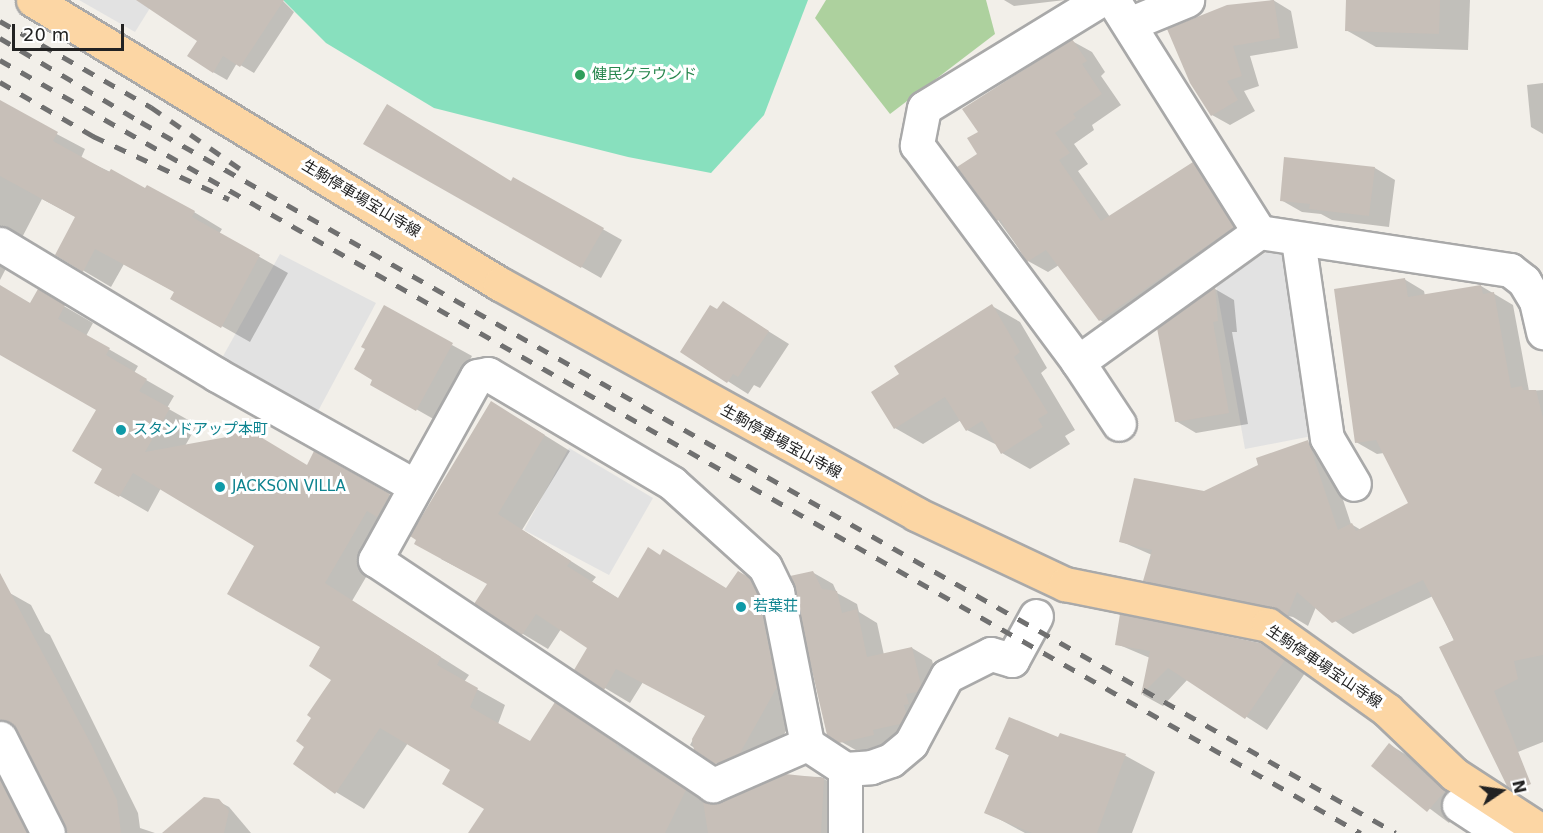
<!DOCTYPE html>
<html>
<head>
<meta charset="utf-8">
<style>
  body { margin:0 }
  #map { position:relative; width:1543px; height:833px; overflow:hidden; background:#f2efe9; font-family:"DejaVu Sans","Noto Sans JP",sans-serif }
  div>[style] { position:absolute }
  .forest>* { inset:0; background:#add19e }
  .pitch>* { inset:0; background:#88e0be }
  .parking>* { inset:0; background:#e2e2e2 }
  .shadow>* { inset:0; background:#0003 }
  .building>* { inset:0; background:#c7bfb8 }
  .roads { filter:drop-shadow(2px 0 #a9a9a9) drop-shadow(-2px 0 #a9a9a9) drop-shadow(0 2px #a9a9a9) drop-shadow(0 -2px #a9a9a9) }
  .minor>* { height:33px; margin:-16.5px; padding:0 16.5px; transform-origin:16.5px; border-radius:16.5px; background:#fff }
  .major>* { height:33px; margin:-16.5px; padding:0 16.5px; transform-origin:16.5px; border-radius:16.5px; background:#fcd6a4 }
  .rail>* { height:4.5px; margin-top:-2.25px; transform-origin:0; background:repeating-linear-gradient(90deg,#707070 0 12px,transparent 0 24px) }
  .dots>* { width:16px; height:16px; translate:-50% -50%; box-sizing:border-box; border:3px solid #fff; border-radius:50% }
  span { translate:-50% -50%; white-space:nowrap; text-align:center; line-height:1.15; -webkit-text-stroke:6px #fff; paint-order:stroke }
  .leisure-label { font-size:15px; color:#27864d }
  .left { translate:0 -50%; text-align:left }
  .street-label { font-size:15px; color:#222 }
  .culture-label { font-size:15px; color:#0d838f }
  .north { position:absolute; left:1471px; top:761px; width:60px; height:60px; -webkit-text-stroke:4px #fff; paint-order:stroke; rotate:77deg; font-size:16px; font-weight:700; line-height:24px; text-align:center; color:#222 }
  .north::after { content:''; display:block; margin:auto; width:21px; height:27px; background:#222; clip-path:polygon(50% 0,100% 100%,50% 72%,0 100%) }
  .scale { position:absolute; left:12px; top:24px; width:112px; height:27px; box-sizing:border-box; border:3px solid #222; border-top:0; padding-left:8px; font-size:18px; line-height:21px; white-space:nowrap; color:#222; -webkit-text-stroke:4px #fff; paint-order:stroke }
</style>
</head>
<body>
<div id="map">
  <div class="forest">
    <i style="clip-path:polygon(826px 0,986px 0,995px 34px,890px 114px,815px 18px)"></i>
  </div>
  <div class="pitch">
    <i style="clip-path:polygon(283px 0,808px 0,764px 115px,711px 173px,628px 157px,434px 108px,326px 43px)"></i>
  </div>
  <div class="parking">
    <i style="clip-path:polygon(79px 0,155px 0,135px 32px)"></i>
    <i style="clip-path:polygon(1268px 251px,1282px 254px,1312px 436px,1245px 449px,1216px 285px)"></i>
    <i style="clip-path:polygon(280px 254px,376px 303px,317px 413px,222px 358px)"></i>
    <i style="clip-path:polygon(569px 448px,653px 498px,609px 575px,524px 530px)"></i>
  </div>
  <div class="shadow">
    <i style="clip-path:polygon(169px 0,282px 0,294px 12px,254px 73px,237px 63px,227px 80px,213px 72px,199px 40px)"></i>
    <i style="clip-path:polygon(1004px 0,1065px 0,1014px 6px)"></i>
    <i style="clip-path:polygon(1273px 0,1291px 11px,1298px 48px,1250px 56px,1259px 86px,1244px 91px,1255px 111px,1230px 125px,1212px 115px,1169px 29px)"></i>
    <i style="clip-path:polygon(1348px 0,1470px 0,1468px 50px,1376px 47px,1346px 30px)"></i>
    <i style="clip-path:polygon(1072px 41px,1092px 52px,1105px 72px,1101px 76px,1121px 105px,1092px 125px,1094px 130px,1074px 144px,1088px 164px,1078px 171px,1110px 217px,1193px 163px,1212px 175px,1252px 239px,1120px 331px,1100px 320px,1059px 265px,1048px 272px,1028px 261px,998px 220px,980px 154px,980px 132px)"></i>
    <i style="clip-path:polygon(1543px 83px,1543px 134px,1531px 127px,1527px 85px)"></i>
    <i style="clip-path:polygon(0 104px,85px 149px,81px 158px,194px 212px,222px 229px,219px 234px,288px 273px,250px 342px,172px 298px,175px 292px,124px 264px,111px 287px,84px 271px,76px 217px,42px 199px,0 280px)"></i>
    <i style="clip-path:polygon(365px 143px,512px 183px,514px 179px,622px 240px,601px 278px)"></i>
    <i style="clip-path:polygon(1375px 168px,1395px 180px,1389px 227px,1332px 220px,1321px 214px,1302px 212px,1281px 200px)"></i>
    <i style="clip-path:polygon(1404px 279px,1424px 291px,1425px 296px,1481px 286px,1513px 305px,1529px 391px,1543px 390px,1543px 742px,1508px 756px,1433px 596px,1353px 634px,1316px 607px,1308px 626px,1293px 617px,1165px 591px,1145px 580px,1152px 555px,1120px 541px,1204px 492px,1307px 442px,1328px 454px,1351px 524px,1361px 530px,1410px 503px,1384px 453px,1377px 454px,1356px 442px)"></i>
    <i style="clip-path:polygon(0 287px,31px 304px,38px 291px,93px 323px,86px 336px,138px 366px,134px 373px,174px 396px,167px 408px,197px 425px,185px 446px,308px 466px,315px 453px,418px 511px,396px 526px,352px 601px,469px 675px,464px 682px,505px 705px,498px 724px,530px 743px,555px 704px,711px 805px,785px 776px,821px 777px,849px 794px,849px 833px,470px 833px,486px 808px,452px 770px,408px 743px,364px 809px,336px 792px,306px 747px,333px 680px,322px 647px,256px 546px,161px 488px,148px 512px,96px 482px,104px 468px,98px 409px,0 354px)"></i>
    <i style="clip-path:polygon(1215px 289px,1234px 300px,1237px 332px,1232px 332px,1248px 424px,1196px 433px,1176px 421px)"></i>
    <i style="clip-path:polygon(723px 303px,789px 344px,760px 388px,754px 385px,748px 394px,682px 352px)"></i>
    <i style="clip-path:polygon(992px 306px,1020px 322px,1047px 368px,1041px 373px,1075px 430px,1065px 436px,1070px 444px,1030px 469px,1002px 453px,997px 445px,967px 430px,961px 420px,923px 444px,895px 428px,901px 374px)"></i>
    <i style="clip-path:polygon(452px 345px,472px 356px,437px 421px,372px 384px)"></i>
    <i style="clip-path:polygon(517px 418px,570px 451px,522px 530px,596px 577px,592px 582px,619px 599px,727px 589px,744px 576px,771px 591px,802px 702px,766px 767px,742px 778px,716px 762px,690px 745px,706px 716px,643px 682px,630px 703px,605px 688px,589px 647px,561px 629px,548px 649px,523px 634px,489px 584px,441px 559px)"></i>
    <i style="clip-path:polygon(812px 572px,833px 584px,837px 593px,857px 604px,859px 612px,877px 623px,884px 655px,912px 648px,932px 660px,941px 697px,894px 746px,861px 753px,840px 741px)"></i>
    <i style="clip-path:polygon(0 579px,8px 592px,31px 605px,45px 632px,50px 635px,138px 813px,140px 828px,155px 833px,66px 833px,66px 824px,20px 732px,13px 733px,41px 833px,0 833px)"></i>
    <i style="clip-path:polygon(1117px 644px,1260px 644px,1305px 673px,1267px 730px,1188px 679px,1163px 706px,1143px 695px,1150px 658px)"></i>
    <i style="clip-path:polygon(1061px 735px,1126px 756px,1155px 772px,1132px 833px,1025px 833px,986px 812px,1010px 756px,997px 749px,1059px 739px)"></i>
    <i style="clip-path:polygon(1390px 745px,1410px 757px,1465px 803px,1449px 823px,1373px 766px)"></i>
    <i style="clip-path:polygon(218px 801px,229px 807px,251px 833px,180px 833px)"></i>
  </div>
  <div class="building">
    <i style="clip-path:polygon(136px 0,284px 0,240px 67px,223px 56px,213px 73px,187px 56px,197px 41px)"></i>
    <i style="clip-path:polygon(1274px 0,1280px 38px,1233px 46px,1242px 76px,1227px 81px,1238px 100px,1211px 116px,1190px 83px,1167px 29px,1227px 5px)"></i>
    <i style="clip-path:polygon(1346px 0,1440px 0,1439px 34px,1345px 31px)"></i>
    <i style="clip-path:polygon(1072px 39px,1087px 61px,1082px 64px,1102px 94px,1073px 114px,1076px 118px,1055px 133px,1070px 153px,1059px 160px,1101px 221px,1193px 162px,1234px 227px,1099px 321px,1046px 250px,1027px 262px,1000px 219px,997px 221px,957px 167px,977px 154px,967px 138px,978px 132px,962px 109px)"></i>
    <i style="clip-path:polygon(0 100px,58px 132px,53px 141px,109px 172px,111px 169px,145px 188px,147px 185px,195px 211px,192px 217px,260px 255px,221px 328px,170px 299px,174px 292px,95px 249px,83px 272px,55px 255px,75px 217px,0 176px)"></i>
    <i style="clip-path:polygon(387px 104px,511px 181px,513px 177px,604px 228px,581px 268px,363px 144px)"></i>
    <i style="clip-path:polygon(1284px 157px,1375px 167px,1369px 216px,1309px 209px,1310px 204px,1280px 201px)"></i>
    <i style="clip-path:polygon(1405px 278px,1408px 297px,1481px 285px,1483px 294px,1494px 292px,1511px 388px,1522px 386px,1523px 390px,1536px 390px,1543px 418px,1543px 655px,1514px 661px,1518px 679px,1494px 691px,1531px 784px,1515px 791px,1507px 786px,1439px 647px,1454px 640px,1423px 580px,1332px 623px,1297px 592px,1287px 616px,1272px 607px,1143px 581px,1152px 550px,1119px 542px,1134px 478px,1204px 491px,1258px 465px,1256px 458px,1308px 440px,1338px 530px,1352px 523px,1356px 531px,1408px 503px,1376px 440px,1355px 443px,1334px 289px)"></i>
    <i style="clip-path:polygon(0 285px,30px 303px,38px 289px,65px 305px,58px 319px,110px 348px,106px 355px,147px 379px,139px 391px,170px 408px,145px 452px,232px 436px,239px 424px,307px 465px,314px 451px,390px 494px,377px 517px,367px 511px,325px 583px,441px 657px,437px 665px,478px 688px,470px 707px,530px 741px,555px 702px,617px 744px,616px 746px,686px 790px,665px 833px,468px 833px,484px 809px,442px 784px,450px 770px,380px 728px,335px 794px,293px 764px,304px 747px,296px 741px,311px 718px,307px 715px,331px 680px,309px 666px,320px 647px,227px 594px,254px 546px,133px 473px,119px 497px,94px 483px,102px 469px,72px 451px,96px 410px,0 355px)"></i>
    <i style="clip-path:polygon(1215px 287px,1218px 321px,1213px 322px,1229px 413px,1175px 422px,1157px 328px)"></i>
    <i style="clip-path:polygon(723px 301px,769px 331px,738px 377px,733px 374px,727px 383px,680px 352px,710px 305px,717px 309px)"></i>
    <i style="clip-path:polygon(992px 304px,1020px 352px,1014px 357px,1048px 413px,1038px 419px,1043px 427px,1001px 454px,982px 421px,966px 431px,945px 397px,894px 429px,871px 392px,899px 374px,894px 366px)"></i>
    <i style="clip-path:polygon(384px 305px,453px 343px,416px 411px,370px 385px,372px 380px,354px 369px,365px 349px,361px 347px)"></i>
    <i style="clip-path:polygon(491px 401px,545px 435px,498px 514px,571px 561px,567px 566px,618px 598px,648px 547px,660px 555px,663px 549px,726px 588px,738px 571px,750px 578px,759px 598px,777px 687px,740px 753px,715px 764px,694px 750px,692px 739px,705px 716px,616px 669px,604px 690px,574px 670px,587px 648px,536px 614px,522px 635px,474px 604px,487px 584px,414px 544px,416px 540px,410px 536px)"></i>
    <i style="clip-path:polygon(813px 571px,822px 589px,837px 591px,842px 613px,857px 609px,867px 657px,912px 647px,921px 685px,917px 692px,906px 694px,909px 704px,904px 705px,906px 713px,900px 724px,873px 730px,874px 735px,839px 743px,827px 735px,790px 576px)"></i>
    <i style="clip-path:polygon(0 573px,91px 744px,117px 800px,121px 833px,67px 833px,17px 730px,0 719px)"></i>
    <i style="clip-path:polygon(1120px 614px,1260px 643px,1285px 660px,1245px 719px,1168px 668px,1141px 695px,1150px 651px,1115px 645px)"></i>
    <i style="clip-path:polygon(1009px 717px,1058px 737px,1060px 733px,1126px 754px,1097px 833px,1032px 833px,984px 813px,1009px 755px,995px 749px)"></i>
    <i style="clip-path:polygon(1389px 743px,1445px 791px,1427px 812px,1371px 766px)"></i>
    <i style="clip-path:polygon(785px 774px,824px 778px,821px 833px,708px 833px,703px 801px,720px 802px)"></i>
    <i style="clip-path:polygon(0 780px,27px 833px,0 833px)"></i>
    <i style="clip-path:polygon(204px 797px,219px 799px,229px 811px,224px 833px,162px 833px)"></i>
  </div>
  <div class="roads">
    <div class="minor">
      <i style="left:1100px;top:0;width:206px;rotate:148.5deg"></i>
      <i style="left:924px;top:108px;width:38px;rotate:101deg"></i>
      <i style="left:917px;top:145px;width:270px;rotate:53.4deg"></i>
      <i style="left:1078px;top:362px;width:74px;rotate:56.5deg"></i>
      <i style="left:1113px;top:0;width:274px;rotate:57.8deg"></i>
      <i style="left:1259px;top:232px;width:254px;rotate:8.6deg"></i>
      <i style="left:1510px;top:270px;width:18px;rotate:38deg"></i>
      <i style="left:1524px;top:281px;width:23px;rotate:59deg"></i>
      <i style="left:1536px;top:301px;width:32px;rotate:77deg"></i>
      <i style="left:1129px;top:24px;width:63px;rotate:-22.5deg"></i>
      <i style="left:1298px;top:240px;width:200px;rotate:81.7deg"></i>
      <i style="left:1327px;top:438px;width:53px;rotate:59.6deg"></i>
      <i style="left:0;top:244px;width:253px;rotate:31.1deg"></i>
      <i style="left:217px;top:375px;width:227px;rotate:29.3deg"></i>
      <i style="left:1078px;top:362px;width:223px;rotate:-35.7deg"></i>
      <i style="left:0;top:738px;width:106px;rotate:63.2deg"></i>
      <i style="left:807px;top:744px;width:103px;rotate:156.4deg"></i>
      <i style="left:713px;top:785px;width:406px;rotate:-146.3deg"></i>
      <i style="left:375px;top:560px;width:210px;rotate:-61deg"></i>
      <i style="left:477px;top:376px;width:11px;rotate:-10deg"></i>
      <i style="left:488px;top:374px;width:214px;rotate:30.6deg"></i>
      <i style="left:672px;top:483px;width:125px;rotate:42.1deg"></i>
      <i style="left:765px;top:567px;width:28px;rotate:64deg"></i>
      <i style="left:777px;top:592px;width:155px;rotate:78.8deg"></i>
      <i style="left:807px;top:744px;width:45px;rotate:33.3deg"></i>
      <i style="left:845px;top:769px;width:64px;rotate:90deg"></i>
      <i style="left:845px;top:769px;width:26px;rotate:-4deg"></i>
      <i style="left:871px;top:767px;width:21px;rotate:-19deg"></i>
      <i style="left:891px;top:760px;width:26px;rotate:-40deg"></i>
      <i style="left:911px;top:743px;width:76px;rotate:-61.8deg"></i>
      <i style="left:947px;top:676px;width:49px;rotate:-26.6deg"></i>
      <i style="left:991px;top:654px;width:22px;rotate:16deg"></i>
      <i style="left:1012px;top:660px;width:50px;rotate:-61.4deg"></i>
      <i style="left:1459px;top:805px;width:51px;rotate:33.1deg"></i>
    </div>
    <div class="major">
      <i style="left:33px;top:0;width:547px;rotate:31.31deg"></i>
      <i style="left:500px;top:284px;width:475px;rotate:28.9deg"></i>
      <i style="left:916px;top:514px;width:165px;rotate:25.2deg"></i>
      <i style="left:1065px;top:584px;width:207px;rotate:11.4deg"></i>
      <i style="left:1268px;top:625px;width:146px;rotate:35.5deg"></i>
      <i style="left:1387px;top:710px;width:93px;rotate:43.7deg"></i>
      <i style="left:1454px;top:774px;width:106px;rotate:33.1deg"></i>
    </div>
  </div>
  <div class="rail">
    <i style="left:0;top:21px;width:174px;rotate:29.7deg"></i>
    <i style="left:151px;top:107px;width:111px;rotate:34.7deg"></i>
    <i style="left:0;top:38px;width:164px;rotate:30.8deg"></i>
    <i style="left:141px;top:122px;width:1442px;rotate:29.53deg"></i>
    <i style="left:0;top:60px;width:1565px;rotate:29.6deg"></i>
    <i style="left:0;top:82px;width:108px;rotate:30.1deg"></i>
    <i style="left:93px;top:136px;width:150px;rotate:24.9deg"></i>
  </div>
  <div class="dots">
    <i style="left:580px;top:75px;background:#2e9e5b"></i>
    <i style="left:121px;top:430px;background:#0f9aa8"></i>
    <i style="left:220px;top:487px;background:#0f9aa8"></i>
    <i style="left:741px;top:607px;background:#0f9aa8"></i>
  </div>
  <div class="leisure-label">
    <span class="left" style="left:592px;top:75px">健民グラウンド</span>
  </div>
  <div class="street-label">
    <span style="left:361px;top:199px;rotate:31deg">生駒停車場宝山寺線</span>
    <span style="left:781px;top:442px;rotate:29deg">生駒停車場宝山寺線</span>
    <span style="left:1324px;top:667px;rotate:34deg">生駒停車場宝山寺線</span>
  </div>
  <div class="culture-label">
    <span class="left" style="left:133px;top:430px">スタンドアップ本町</span>
    <span class="left" style="left:232px;top:487px">JACKSON VILLA</span>
    <span class="left" style="left:753px;top:607px">若葉荘</span>
  </div>
  <div class="north">N</div>
  <div class="scale">20 m</div>
</div>
</body>
</html>
